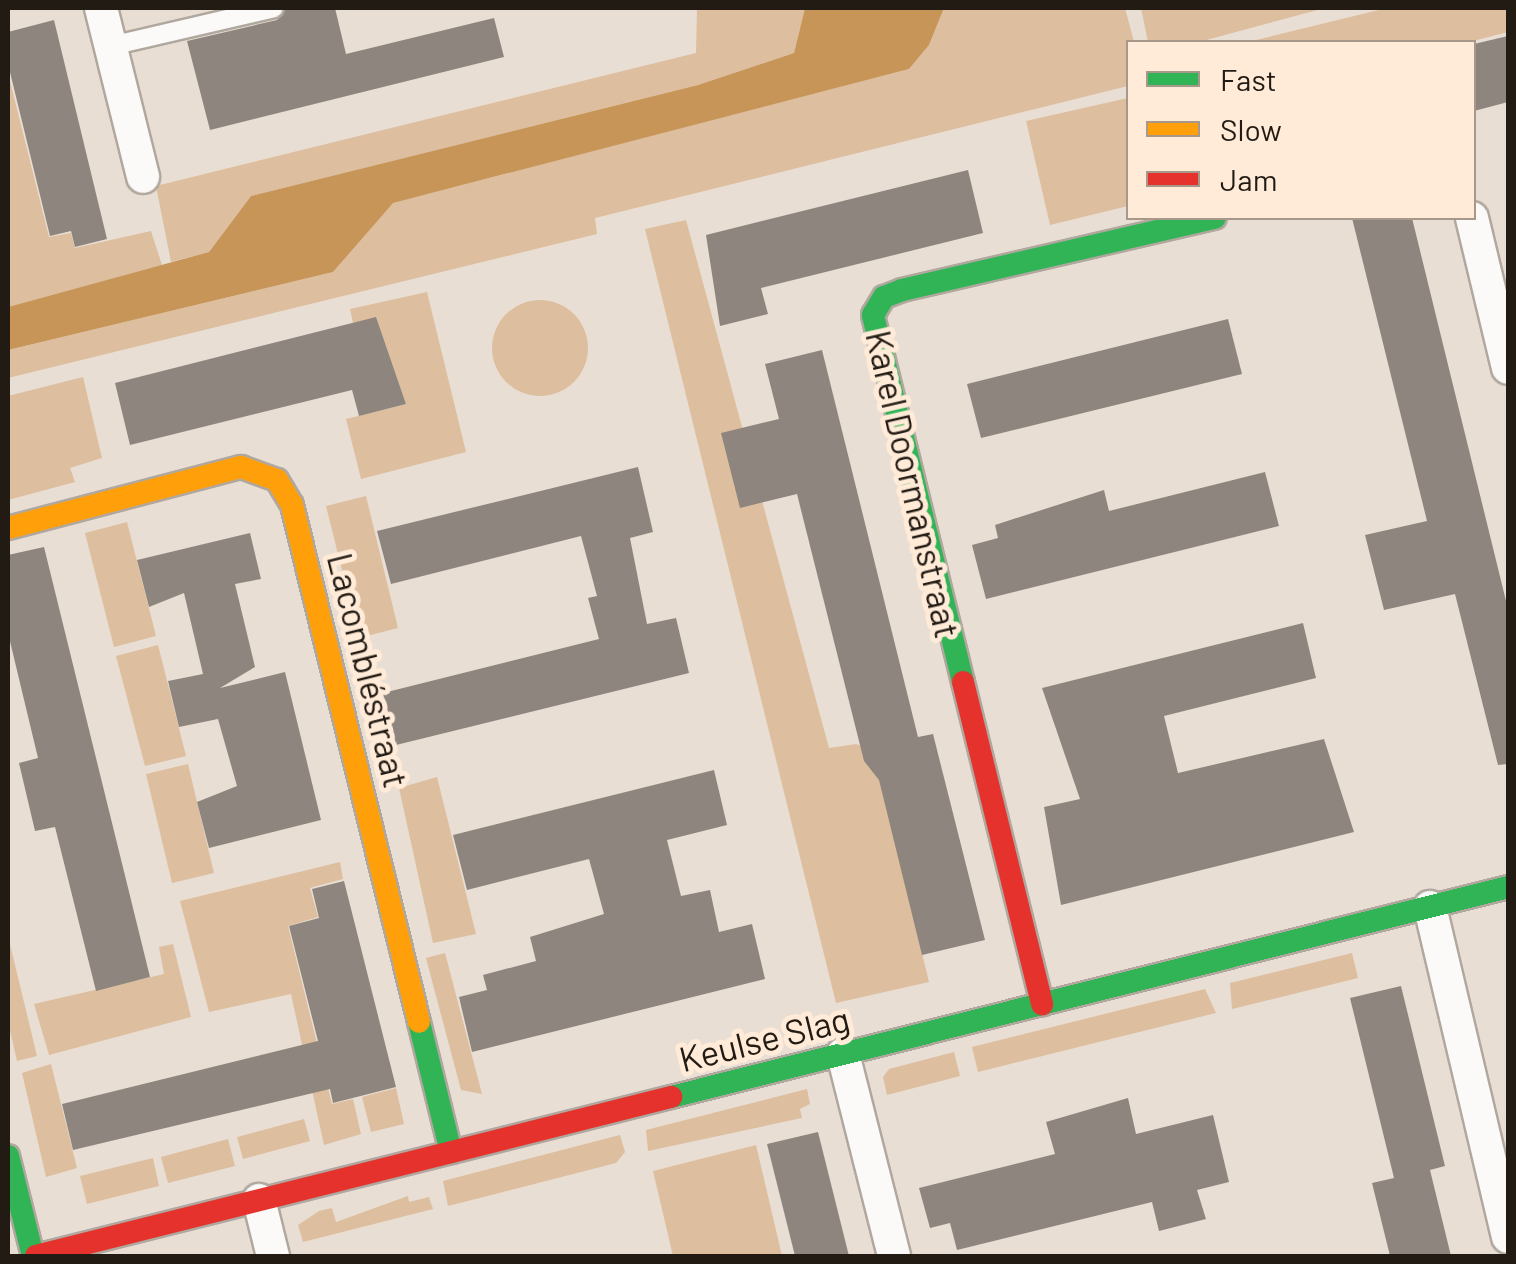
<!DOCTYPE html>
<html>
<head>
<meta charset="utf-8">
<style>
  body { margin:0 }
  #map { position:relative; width:1516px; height:1264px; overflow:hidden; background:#e9ded3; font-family:Barlow,sans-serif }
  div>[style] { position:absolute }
  .green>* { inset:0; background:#ddbe9e }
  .round { border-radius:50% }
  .water>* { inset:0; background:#c79558 }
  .building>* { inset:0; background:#8e867e }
  .roads { filter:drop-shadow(2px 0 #b0a89f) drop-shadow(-2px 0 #b0a89f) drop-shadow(0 2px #b0a89f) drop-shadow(0 -2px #b0a89f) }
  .lane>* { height:18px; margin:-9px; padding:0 9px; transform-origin:9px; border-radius:9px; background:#fcfaf8 }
  .street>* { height:32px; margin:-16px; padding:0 16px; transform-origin:16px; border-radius:16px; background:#fcfaf8 }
  .fast>* { height:22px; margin:-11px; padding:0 11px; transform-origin:11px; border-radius:11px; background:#30b455 }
  .slow>* { height:22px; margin:-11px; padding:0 11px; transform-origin:11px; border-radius:11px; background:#ff9f0a }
  .jam>* { height:22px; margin:-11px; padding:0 11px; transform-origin:11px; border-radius:11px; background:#e5322d }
  span { translate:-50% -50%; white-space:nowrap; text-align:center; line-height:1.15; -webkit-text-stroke:10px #ffebd8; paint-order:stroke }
  .street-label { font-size:35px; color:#221b14 }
  .frame { position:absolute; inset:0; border:10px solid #221b14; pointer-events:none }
  .legend { position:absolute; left:1126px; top:40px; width:350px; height:180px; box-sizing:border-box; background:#ffebd8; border:2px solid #a7988a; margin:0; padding:12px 18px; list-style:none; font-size:30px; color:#221b14 }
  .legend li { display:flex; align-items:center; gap:20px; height:50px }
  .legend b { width:50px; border:2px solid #a7988a }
</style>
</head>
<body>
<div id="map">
  <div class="green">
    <i style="clip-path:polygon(697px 8px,805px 8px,794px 53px,698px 85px,251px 196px,209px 252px,171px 262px,156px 186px,696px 53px)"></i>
    <i style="clip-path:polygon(944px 8px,1125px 8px,1134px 42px,1128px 86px,595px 218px,597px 234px,8px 378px,8px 350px,333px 272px,392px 203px,909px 69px,929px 45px)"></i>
    <i style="clip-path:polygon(1141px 8px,1325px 8px,1199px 42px,1148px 42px)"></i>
    <i style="clip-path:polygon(1387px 8px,1508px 8px,1508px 32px,1469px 42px,1248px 42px)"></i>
    <i style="clip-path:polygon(8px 73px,49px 237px,71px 233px,75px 248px,151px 231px,162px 265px,8px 307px)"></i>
    <i style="clip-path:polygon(1128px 98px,1128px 206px,1050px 225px,1026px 121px)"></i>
    <i style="clip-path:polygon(686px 220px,829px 748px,856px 744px,873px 750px,929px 982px,836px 1003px,645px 229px)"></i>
    <i style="clip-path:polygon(427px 292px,466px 452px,361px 479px,346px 419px,406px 404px,376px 318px,353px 323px,350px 309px)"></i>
    <i class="round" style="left:492px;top:300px;width:96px;height:96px"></i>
    <i style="clip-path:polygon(83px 377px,102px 458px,70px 468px,75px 482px,8px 500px,8px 396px)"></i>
    <i style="clip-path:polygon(366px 496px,398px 628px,359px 638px,326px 506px)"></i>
    <i style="clip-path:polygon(127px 522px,156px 636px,114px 647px,85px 533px)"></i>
    <i style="clip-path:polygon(158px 645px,186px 756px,145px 766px,116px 656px)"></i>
    <i style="clip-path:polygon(368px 649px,400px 767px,384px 772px,354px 662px,354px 653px)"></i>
    <i style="clip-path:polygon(188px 764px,214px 873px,172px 883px,146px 774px)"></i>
    <i style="clip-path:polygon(437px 777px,476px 934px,433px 943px,399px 788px)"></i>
    <i style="clip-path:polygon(340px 862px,343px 879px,310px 888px,318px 917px,288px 926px,332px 1104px,353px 1099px,361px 1134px,324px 1145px,291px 994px,209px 1012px,180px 901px)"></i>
    <i style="clip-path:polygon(8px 936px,37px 1056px,17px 1061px,8px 1022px)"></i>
    <i style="clip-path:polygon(173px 944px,191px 1017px,49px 1055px,34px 1004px,164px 974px,159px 947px)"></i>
    <i style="clip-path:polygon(445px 953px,482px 1094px,461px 1090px,426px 958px)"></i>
    <i style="clip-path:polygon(1352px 953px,1358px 978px,1232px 1009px,1230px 983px)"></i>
    <i style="clip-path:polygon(1205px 989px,1216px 1013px,978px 1072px,972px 1047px)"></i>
    <i style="clip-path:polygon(954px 1052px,960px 1076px,887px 1095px,883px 1077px,889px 1069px)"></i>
    <i style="clip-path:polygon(51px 1064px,77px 1168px,46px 1177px,22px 1073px)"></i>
    <i style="clip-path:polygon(396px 1088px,404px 1124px,371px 1132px,362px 1097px)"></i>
    <i style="clip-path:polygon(807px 1089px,810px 1104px,800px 1109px,802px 1118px,648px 1151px,646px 1130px)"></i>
    <i style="clip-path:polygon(304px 1119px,310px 1141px,243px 1159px,237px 1137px)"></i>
    <i style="clip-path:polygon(620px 1135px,625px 1152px,616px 1163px,448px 1206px,443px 1181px)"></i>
    <i style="clip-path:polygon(228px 1139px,235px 1166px,168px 1183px,161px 1157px)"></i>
    <i style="clip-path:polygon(756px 1145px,782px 1256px,673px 1256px,653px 1171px)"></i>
    <i style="clip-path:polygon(153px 1158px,159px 1186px,87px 1204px,80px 1176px)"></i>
    <i style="clip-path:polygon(408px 1196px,409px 1202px,429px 1197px,433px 1209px,303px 1242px,298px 1225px,319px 1211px,332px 1208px,336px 1222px)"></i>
  </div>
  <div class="water">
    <i style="clip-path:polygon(805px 8px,944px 8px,929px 45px,909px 69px,393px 203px,333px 272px,8px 350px,8px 307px,209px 252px,251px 196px,698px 85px,794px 53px)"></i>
  </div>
  <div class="building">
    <i style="clip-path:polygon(286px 8px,335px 8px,346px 54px,494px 18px,504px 57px,210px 130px,187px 41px,277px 20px)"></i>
    <i style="clip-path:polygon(54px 20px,107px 239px,75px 247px,71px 231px,50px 236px,8px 64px,8px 32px)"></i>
    <i style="clip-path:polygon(1508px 36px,1508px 102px,1474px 111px,1474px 44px)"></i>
    <i style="clip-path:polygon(968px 170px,983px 233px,761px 288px,768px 314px,720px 326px,706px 235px)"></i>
    <i style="clip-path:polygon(1352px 218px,1412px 218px,1508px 609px,1508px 764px,1498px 765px,1455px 594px,1384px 610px,1365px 535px,1427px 521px)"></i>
    <i style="clip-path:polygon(376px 317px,406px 404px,359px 416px,352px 390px,130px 445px,115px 383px)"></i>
    <i style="clip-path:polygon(1228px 319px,1242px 374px,981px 438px,967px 384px)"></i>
    <i style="clip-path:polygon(822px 350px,918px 737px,933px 734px,985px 940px,922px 955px,879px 780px,864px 761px,797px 494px,740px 508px,721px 433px,779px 419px,765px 364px)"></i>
    <i style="clip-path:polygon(638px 467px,653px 532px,630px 538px,647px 624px,676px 618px,689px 673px,396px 745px,383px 693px,599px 639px,588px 598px,597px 596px,581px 536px,391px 584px,377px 531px)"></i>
    <i style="clip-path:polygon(1265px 472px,1279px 526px,986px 599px,972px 545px,998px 538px,995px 525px,1104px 490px,1109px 511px)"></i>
    <i style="clip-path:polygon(250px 533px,261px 579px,235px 584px,255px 667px,220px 688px,285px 672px,321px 820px,209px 848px,197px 802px,237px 786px,218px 719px,179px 727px,168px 681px,203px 674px,184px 593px,149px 607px,137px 560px)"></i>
    <i style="clip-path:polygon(44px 547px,150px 977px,96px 991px,55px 827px,35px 831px,19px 763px,38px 758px,8px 633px,8px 555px)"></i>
    <i style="clip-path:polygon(1303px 623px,1316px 678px,1164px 716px,1178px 773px,1324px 739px,1354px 832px,1061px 905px,1044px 807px,1080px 799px,1042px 688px)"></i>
    <i style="clip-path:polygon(714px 770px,727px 825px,667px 840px,681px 896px,710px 890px,719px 932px,752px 924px,765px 979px,472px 1052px,459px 997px,487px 990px,483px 975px,536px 961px,530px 937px,604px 914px,589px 859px,467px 890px,453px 835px)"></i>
    <i style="clip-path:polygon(344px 881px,396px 1087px,333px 1103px,330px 1089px,73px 1150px,62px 1104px,318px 1041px,289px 926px,319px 918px,312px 889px)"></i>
    <i style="clip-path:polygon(1401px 986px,1445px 1166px,1430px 1170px,1451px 1256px,1390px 1256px,1372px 1183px,1394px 1178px,1350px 998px)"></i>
    <i style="clip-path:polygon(1128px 1098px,1136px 1134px,1213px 1115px,1229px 1182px,1197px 1190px,1206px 1219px,1159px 1231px,1152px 1202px,957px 1250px,950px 1223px,930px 1228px,919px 1188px,1055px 1154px,1046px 1122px)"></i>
    <i style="clip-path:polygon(818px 1132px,849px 1256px,795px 1256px,767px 1144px)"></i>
  </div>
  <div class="roads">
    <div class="lane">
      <i style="left:111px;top:46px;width:167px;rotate:-13.1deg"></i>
    </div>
    <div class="street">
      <i style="left:101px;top:8px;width:174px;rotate:76deg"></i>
      <i style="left:1472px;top:218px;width:154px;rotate:76.5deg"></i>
      <i style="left:1430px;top:907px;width:339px;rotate:76.7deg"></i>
      <i style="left:843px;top:1054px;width:208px;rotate:75.8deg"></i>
      <i style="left:259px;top:1200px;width:58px;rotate:76deg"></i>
    </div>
    <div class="fast">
      <i style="left:963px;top:682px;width:378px;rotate:-103.8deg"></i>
      <i style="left:873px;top:315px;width:21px;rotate:-59deg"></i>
      <i style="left:884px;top:297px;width:19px;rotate:-21deg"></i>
      <i style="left:902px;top:290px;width:321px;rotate:-13deg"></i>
      <i style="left:419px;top:1022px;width:134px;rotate:76.2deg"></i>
      <i style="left:671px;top:1097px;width:863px;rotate:-14.08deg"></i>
      <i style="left:8px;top:1156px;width:103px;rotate:76deg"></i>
    </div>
    <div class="slow">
      <i style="left:8px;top:528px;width:241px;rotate:-14.7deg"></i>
      <i style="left:241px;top:467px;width:38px;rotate:20deg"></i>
      <i style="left:277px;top:480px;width:29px;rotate:59deg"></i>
      <i style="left:292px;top:505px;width:532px;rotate:76.2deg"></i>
    </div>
    <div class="jam">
      <i style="left:963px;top:682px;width:332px;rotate:76.2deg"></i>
      <i style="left:36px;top:1256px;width:655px;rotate:-14.06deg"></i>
    </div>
  </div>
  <div class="street-label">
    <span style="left:914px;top:484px;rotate:77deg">Karel Doormanstraat</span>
    <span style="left:369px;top:670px;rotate:76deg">Lacombléstraat</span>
    <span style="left:764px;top:1038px;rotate:-14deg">Keulse Slag</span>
  </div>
  <div class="frame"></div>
  <ul class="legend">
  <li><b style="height:12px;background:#30b455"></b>Fast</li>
  <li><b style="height:12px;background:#ff9f0a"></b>Slow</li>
  <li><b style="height:12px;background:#e5322d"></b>Jam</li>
  </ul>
</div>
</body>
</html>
